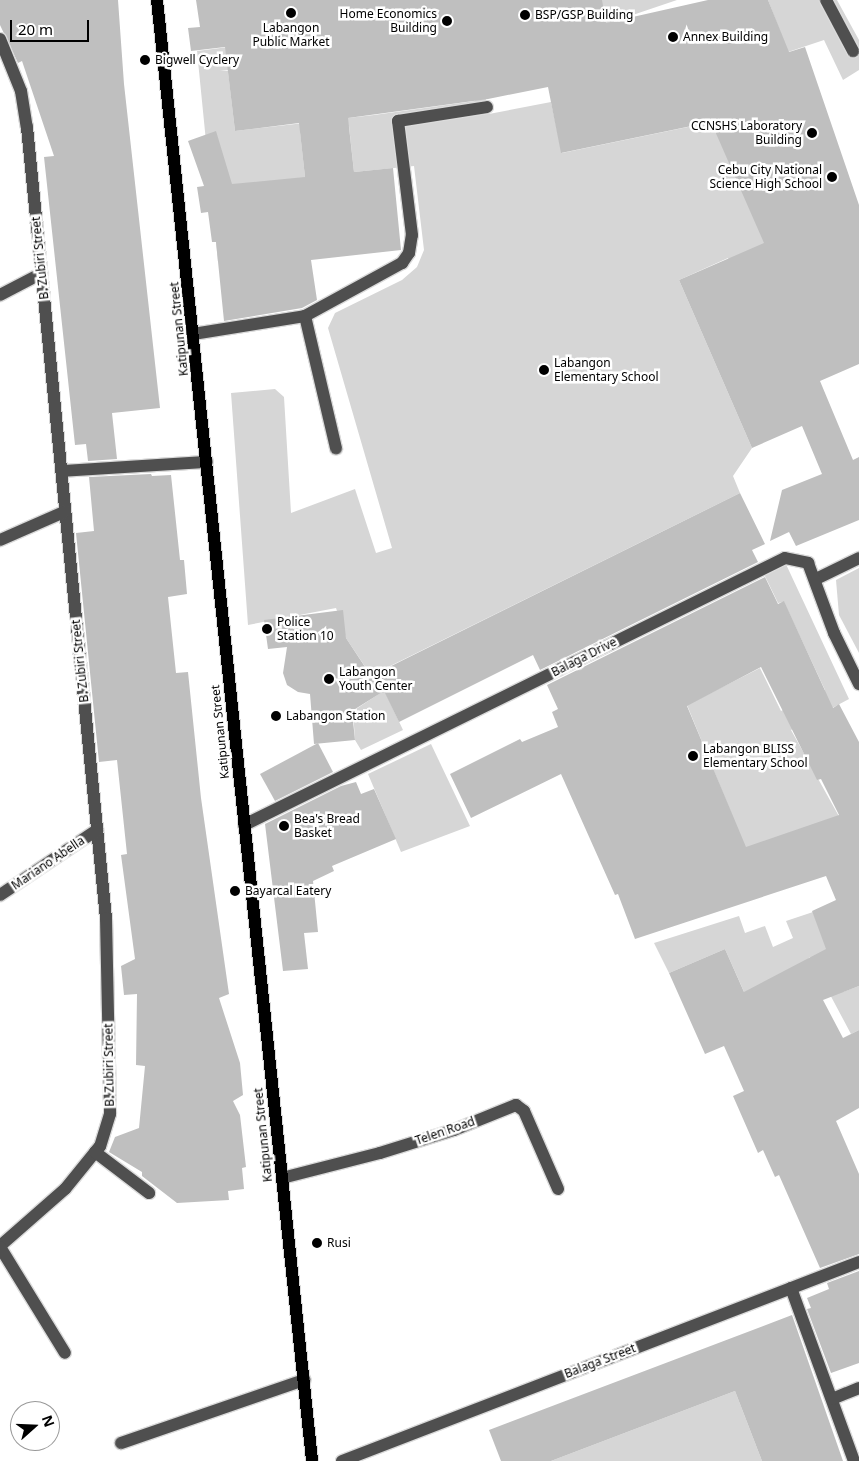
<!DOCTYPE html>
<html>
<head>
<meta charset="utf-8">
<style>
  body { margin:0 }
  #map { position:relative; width:859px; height:1461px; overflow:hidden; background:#fff; font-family:"Noto Sans",sans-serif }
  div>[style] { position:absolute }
  .green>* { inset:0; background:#d6d6d6 }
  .building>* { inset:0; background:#bfbfbf }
  .roads { filter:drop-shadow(1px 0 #dbdbdb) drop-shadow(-1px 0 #dbdbdb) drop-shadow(0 1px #dbdbdb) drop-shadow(0 -1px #dbdbdb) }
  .minor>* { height:12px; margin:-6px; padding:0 6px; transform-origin:6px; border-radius:6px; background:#4f4f4f }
  .major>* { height:12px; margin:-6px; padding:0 6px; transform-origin:6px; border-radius:6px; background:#000 }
  .dots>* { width:14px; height:14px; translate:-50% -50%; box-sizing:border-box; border:2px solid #fff; border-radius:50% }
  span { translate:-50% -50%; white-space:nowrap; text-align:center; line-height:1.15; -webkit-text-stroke:5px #fff; paint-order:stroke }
  .poi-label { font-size:12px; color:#000 }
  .right { translate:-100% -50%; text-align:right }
  .left { translate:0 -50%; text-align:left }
  .street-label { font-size:12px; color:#000 }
  .north { position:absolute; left:10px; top:1401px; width:50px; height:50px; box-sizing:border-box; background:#fff; border:1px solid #999; border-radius:50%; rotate:70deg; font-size:14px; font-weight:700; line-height:20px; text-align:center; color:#000 }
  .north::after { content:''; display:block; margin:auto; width:18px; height:22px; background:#000; clip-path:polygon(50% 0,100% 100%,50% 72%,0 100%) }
  .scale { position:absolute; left:10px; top:20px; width:79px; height:22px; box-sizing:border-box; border:2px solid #000; border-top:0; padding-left:6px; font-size:15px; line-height:18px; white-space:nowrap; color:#000; -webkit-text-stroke:4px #fff; paint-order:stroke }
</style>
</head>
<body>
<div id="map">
  <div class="green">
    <i style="clip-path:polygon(602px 0,677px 0,606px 24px,475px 49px,489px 114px,551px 102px,562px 153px,712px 122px,791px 303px,757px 322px,728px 258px,679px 280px,752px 448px,733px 476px,740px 493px,376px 673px,403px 730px,361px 750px,355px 740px,353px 711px,382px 692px,346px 638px,336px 608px,248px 625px,231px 393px,275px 389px,284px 397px,291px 513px,355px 489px,376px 553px,392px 548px,328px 328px,335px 313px,402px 280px,417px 267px,424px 250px,414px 166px,354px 172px,349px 126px,300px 131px,305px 177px,256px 257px,218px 262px,197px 51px,391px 26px,440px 47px,220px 71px,228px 71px,235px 131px,374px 115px,475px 101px,468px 43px)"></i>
    <i style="clip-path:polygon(768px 0,837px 0,859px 40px,859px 70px,843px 80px,824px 40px,788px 52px)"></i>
    <i style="clip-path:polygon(784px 560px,849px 699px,791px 730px,841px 820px,723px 855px,734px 820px,687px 705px,760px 668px,781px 711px,825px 690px,784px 602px,778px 603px,763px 572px)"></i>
    <i style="clip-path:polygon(859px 568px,859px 653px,839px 615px,836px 580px)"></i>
    <i style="clip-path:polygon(431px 744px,470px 826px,401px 852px,368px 774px)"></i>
    <i style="clip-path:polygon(813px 912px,843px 992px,859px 986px,859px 1030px,851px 1034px,810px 957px,753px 1012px,725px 949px,669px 973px,654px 943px,739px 916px,745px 933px,765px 926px,773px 947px,793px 938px,786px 921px)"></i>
    <i style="clip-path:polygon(735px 1391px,762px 1461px,551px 1461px)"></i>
  </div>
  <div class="building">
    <i style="clip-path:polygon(0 0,118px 0,124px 84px,160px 408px,112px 413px,117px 459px,88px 461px,86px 444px,75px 445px,44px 157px,54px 156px,22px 61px,18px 63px,0 25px)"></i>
    <i style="clip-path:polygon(196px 0,602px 0,606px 23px,708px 0,768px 0,789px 52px,805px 47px,859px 205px,859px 364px,820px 381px,853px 460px,859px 457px,859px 520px,796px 546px,789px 532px,770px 541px,782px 490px,822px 474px,802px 426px,752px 448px,679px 280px,764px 243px,711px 122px,561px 153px,548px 87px,488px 99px,348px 118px,354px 172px,393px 168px,401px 250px,311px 260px,317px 300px,302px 308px,224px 321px,216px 242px,212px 242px,208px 212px,201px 213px,197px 187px,204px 186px,188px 141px,216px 131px,232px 184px,305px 177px,299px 123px,235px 131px,225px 47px,191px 51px,188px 28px,200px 27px)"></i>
    <i style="clip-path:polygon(151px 474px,152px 476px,171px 475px,180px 560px,184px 560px,187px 594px,168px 597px,176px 673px,188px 672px,201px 798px,229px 994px,219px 998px,240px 1063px,243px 1095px,233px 1101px,240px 1115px,246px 1167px,242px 1168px,244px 1189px,228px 1191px,229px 1200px,177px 1203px,142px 1176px,142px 1172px,109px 1152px,115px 1137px,139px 1128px,145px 1066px,136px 1065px,137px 994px,124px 995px,121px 966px,135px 959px,121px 855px,127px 854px,117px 760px,99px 762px,76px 533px,94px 531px,89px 477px)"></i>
    <i style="clip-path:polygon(740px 493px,765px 544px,752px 550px,758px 562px,540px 670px,533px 655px,399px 722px,384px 691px,352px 711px,355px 740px,314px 744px,310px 694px,298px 692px,287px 685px,283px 673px,287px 647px,268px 649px,264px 620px,343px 610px,346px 638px,371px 676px)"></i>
    <i style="clip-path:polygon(evenodd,765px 577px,778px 604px,784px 601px,833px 708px,839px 704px,859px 742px,859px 986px,823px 1000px,843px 1038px,859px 1030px,859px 1108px,836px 1121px,859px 1174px,859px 1254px,820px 1268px,779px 1175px,775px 1177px,763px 1150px,758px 1153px,733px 1096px,744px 1091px,724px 1046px,705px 1054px,669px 973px,725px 949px,744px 992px,826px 949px,812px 911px,836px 900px,826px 876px,635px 939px,618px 894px,615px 895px,561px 774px,471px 818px,450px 774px,520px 739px,522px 742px,558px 727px,552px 712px,558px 709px,547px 685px,765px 577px,761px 667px,817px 780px,821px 779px,839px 815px,746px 847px,687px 706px,761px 667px)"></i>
    <i style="clip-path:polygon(318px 743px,333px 772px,275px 801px,260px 774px)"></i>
    <i style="clip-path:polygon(356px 782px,361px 794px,374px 789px,396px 839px,332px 866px,334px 871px,313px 881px,318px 932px,304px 933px,308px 969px,283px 971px,265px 824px,341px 786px)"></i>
    <i style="clip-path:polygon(859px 1271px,859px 1363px,831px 1373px,807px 1309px,811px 1308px,807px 1298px,829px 1289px,827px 1283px)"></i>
    <i style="clip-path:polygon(792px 1315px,843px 1461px,762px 1461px,735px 1391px,551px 1461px,501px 1461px,489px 1430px)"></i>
  </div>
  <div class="roads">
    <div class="minor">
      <i style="left:826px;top:0;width:58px;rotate:62.1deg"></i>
      <i style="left:0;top:39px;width:56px;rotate:68deg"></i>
      <i style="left:21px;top:91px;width:36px;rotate:81deg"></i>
      <i style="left:27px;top:127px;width:795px;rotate:84.3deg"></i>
      <i style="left:106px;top:918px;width:196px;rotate:88.8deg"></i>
      <i style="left:110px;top:1114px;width:34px;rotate:107deg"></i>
      <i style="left:100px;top:1146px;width:55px;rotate:129.1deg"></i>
      <i style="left:65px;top:1189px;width:86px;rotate:138.8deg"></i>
      <i style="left:0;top:295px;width:47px;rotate:-27.6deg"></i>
      <i style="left:305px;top:316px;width:136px;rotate:76.8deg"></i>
      <i style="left:193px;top:334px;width:113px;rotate:-9.1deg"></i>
      <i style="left:305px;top:316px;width:111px;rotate:-28.7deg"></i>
      <i style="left:402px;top:263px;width:12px;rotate:-55deg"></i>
      <i style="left:409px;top:253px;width:18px;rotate:-81deg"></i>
      <i style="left:412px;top:235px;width:115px;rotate:-97deg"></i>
      <i style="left:398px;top:121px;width:90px;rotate:-8.9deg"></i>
      <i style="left:62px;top:471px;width:145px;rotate:-3.6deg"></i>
      <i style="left:0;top:540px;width:70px;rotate:-23.6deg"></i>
      <i style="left:816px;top:579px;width:48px;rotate:-26deg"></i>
      <i style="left:244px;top:825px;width:603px;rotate:-26.27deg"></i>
      <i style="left:785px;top:558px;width:24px;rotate:12deg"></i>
      <i style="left:808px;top:563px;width:75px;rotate:69.6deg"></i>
      <i style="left:834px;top:633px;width:57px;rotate:63.9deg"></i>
      <i style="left:0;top:895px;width:117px;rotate:-33.8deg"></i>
      <i style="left:95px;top:1152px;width:68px;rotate:37.2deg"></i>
      <i style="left:282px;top:1178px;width:101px;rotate:-14.3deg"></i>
      <i style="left:380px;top:1153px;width:77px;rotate:-17.3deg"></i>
      <i style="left:454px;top:1130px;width:67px;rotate:-22deg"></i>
      <i style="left:516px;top:1105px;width:10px;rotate:37deg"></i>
      <i style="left:524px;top:1111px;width:85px;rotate:66.4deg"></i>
      <i style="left:0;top:1247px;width:124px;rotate:58.5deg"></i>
      <i style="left:791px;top:1288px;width:184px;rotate:70deg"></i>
      <i style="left:832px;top:1399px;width:29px;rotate:-22deg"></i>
      <i style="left:121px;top:1443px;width:194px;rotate:-19deg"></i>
      <i style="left:342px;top:1461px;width:554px;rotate:-21.05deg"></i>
    </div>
    <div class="major">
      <i style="left:157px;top:0;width:1469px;rotate:83.94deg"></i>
    </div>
  </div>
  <div class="dots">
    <i style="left:291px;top:13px;background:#000"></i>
    <i style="left:525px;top:15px;background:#000"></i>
    <i style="left:447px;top:21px;background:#000"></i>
    <i style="left:673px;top:37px;background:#000"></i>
    <i style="left:145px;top:60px;background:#000"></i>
    <i style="left:812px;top:133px;background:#000"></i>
    <i style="left:832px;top:177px;background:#000"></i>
    <i style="left:544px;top:370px;background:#000"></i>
    <i style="left:267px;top:629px;background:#000"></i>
    <i style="left:329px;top:679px;background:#000"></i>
    <i style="left:276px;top:716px;background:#000"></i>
    <i style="left:693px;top:756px;background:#000"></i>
    <i style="left:284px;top:826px;background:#000"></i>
    <i style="left:235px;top:891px;background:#000"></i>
    <i style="left:317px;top:1243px;background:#000"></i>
  </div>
  <div class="poi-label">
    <span class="right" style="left:437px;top:21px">Home Economics<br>Building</span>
    <span class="left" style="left:535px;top:15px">BSP/GSP Building</span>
    <span style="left:291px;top:35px">Labangon<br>Public Market</span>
    <span class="left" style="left:683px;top:37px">Annex Building</span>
    <span class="left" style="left:155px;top:60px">Bigwell Cyclery</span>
    <span class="right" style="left:802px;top:133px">CCNSHS Laboratory<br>Building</span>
    <span class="right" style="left:822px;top:177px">Cebu City National<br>Science High School</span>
    <span class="left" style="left:554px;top:370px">Labangon<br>Elementary School</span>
    <span class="left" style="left:277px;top:629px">Police<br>Station 10</span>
    <span class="left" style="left:339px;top:679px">Labangon<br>Youth Center</span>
    <span class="left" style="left:286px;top:716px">Labangon Station</span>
    <span class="left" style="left:703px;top:756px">Labangon BLISS<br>Elementary School</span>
    <span class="left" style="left:294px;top:826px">Bea's Bread<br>Basket</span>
    <span class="left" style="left:245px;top:891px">Bayarcal Eatery</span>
    <span class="left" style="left:327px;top:1243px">Rusi</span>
  </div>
  <div class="street-label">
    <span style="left:40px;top:258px;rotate:-96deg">B. Zubiri Street</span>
    <span style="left:179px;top:329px;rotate:-96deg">Katipunan Street</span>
    <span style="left:584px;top:657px;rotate:-27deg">Balaga Drive</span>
    <span style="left:80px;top:661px;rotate:-96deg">B. Zubiri Street</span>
    <span style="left:220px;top:732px;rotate:-96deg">Katipunan Street</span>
    <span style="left:48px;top:863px;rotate:-34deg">Mariano Abella</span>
    <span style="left:109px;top:1065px;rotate:-91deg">B. Zubiri Street</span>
    <span style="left:445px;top:1131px;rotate:-19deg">Telen Road</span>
    <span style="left:263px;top:1135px;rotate:-96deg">Katipunan Street</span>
    <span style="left:600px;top:1361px;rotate:-21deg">Balaga Street</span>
  </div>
  <div class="north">N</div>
  <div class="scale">20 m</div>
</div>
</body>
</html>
